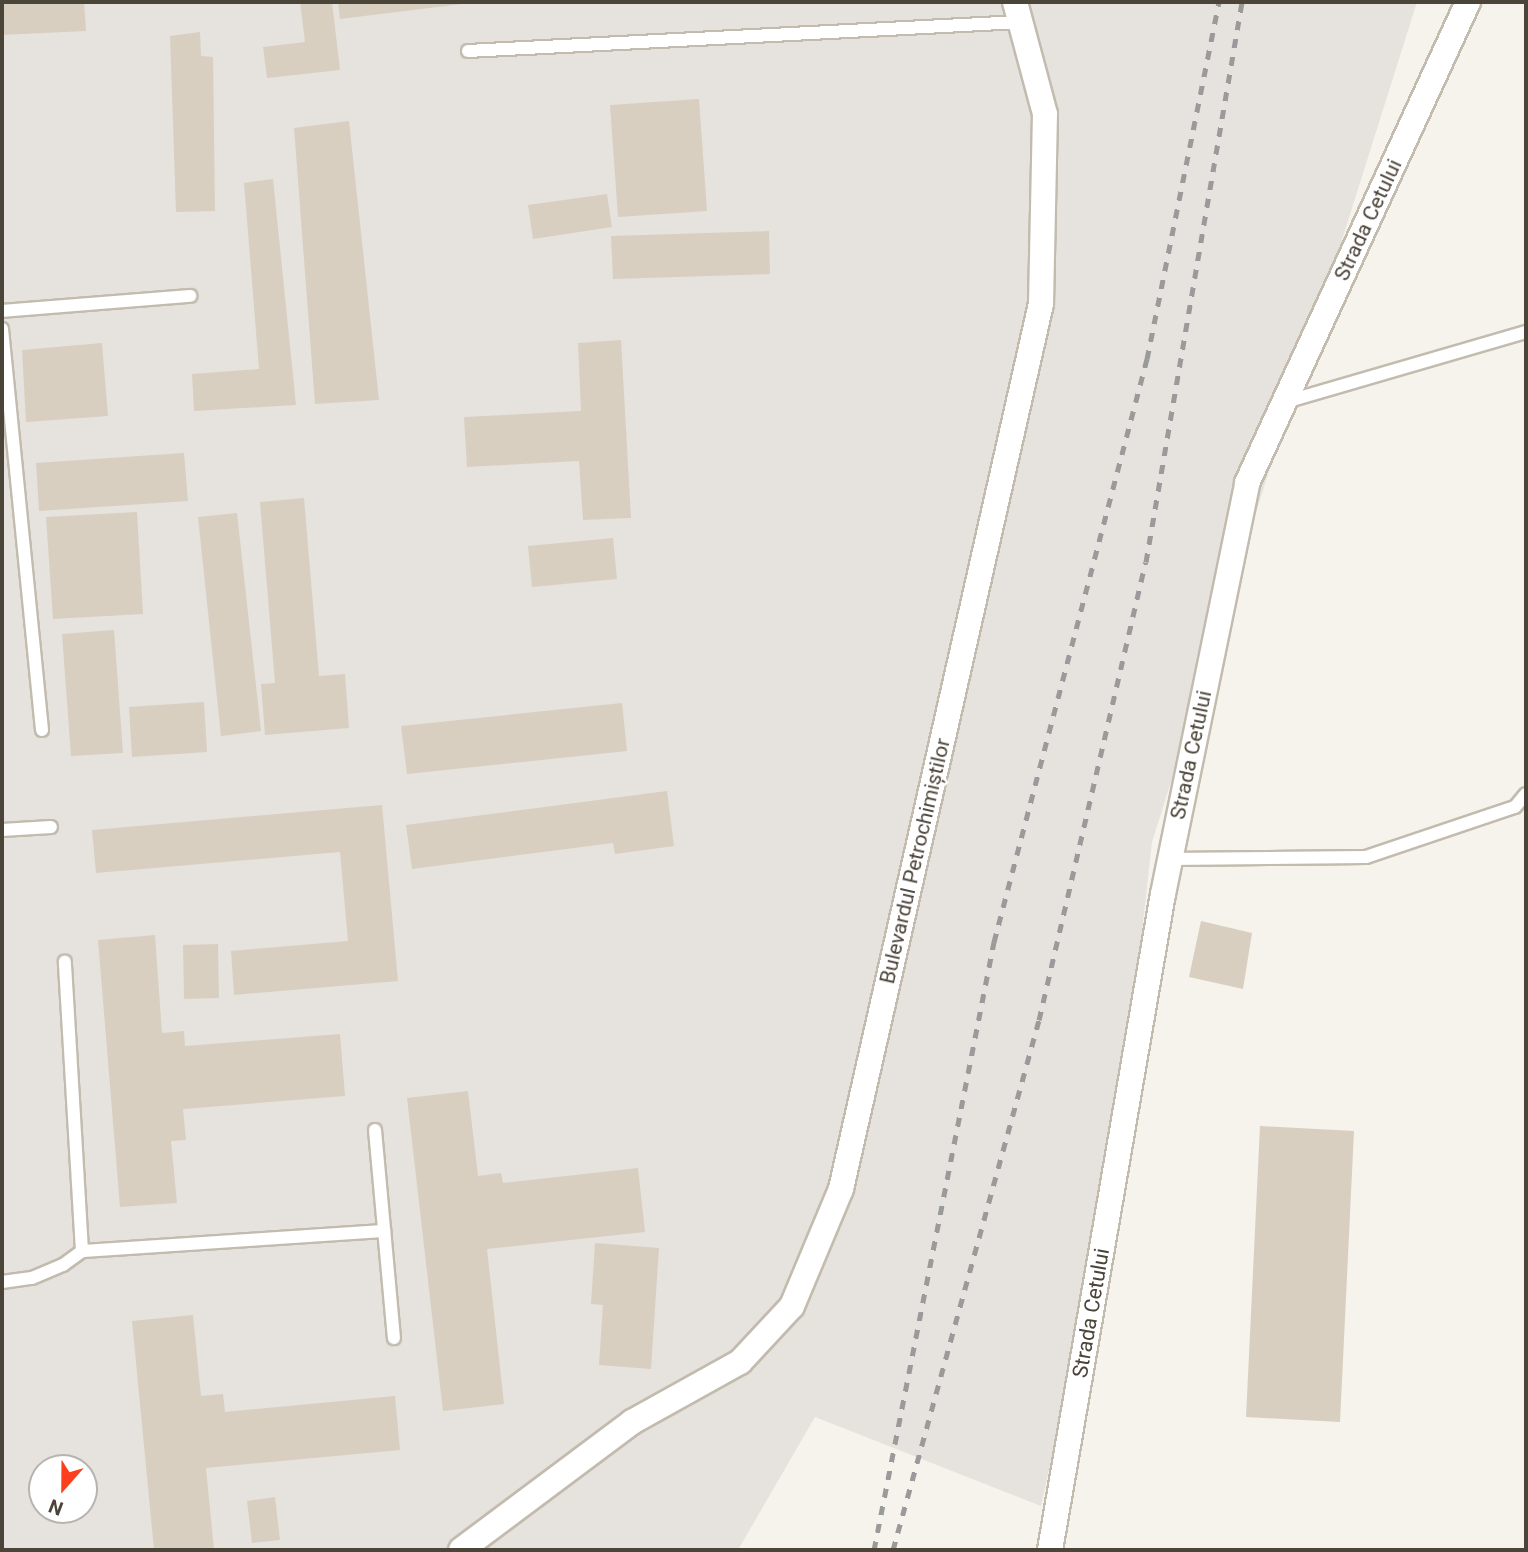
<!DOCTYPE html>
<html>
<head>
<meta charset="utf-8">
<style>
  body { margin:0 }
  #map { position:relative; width:1528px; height:1552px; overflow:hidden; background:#f6f3ec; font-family:Roboto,sans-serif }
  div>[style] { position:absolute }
  .industrial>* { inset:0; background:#e6e2dd }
  .building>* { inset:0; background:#d8cfc1 }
  .roads { filter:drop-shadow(2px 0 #c2bbae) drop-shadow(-2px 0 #c2bbae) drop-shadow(0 2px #c2bbae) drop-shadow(0 -2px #c2bbae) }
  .lane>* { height:12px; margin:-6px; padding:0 6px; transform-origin:6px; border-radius:6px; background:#fff }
  .street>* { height:24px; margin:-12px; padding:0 12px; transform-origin:12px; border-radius:12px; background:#fff }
  .rail>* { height:5px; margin-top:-2.5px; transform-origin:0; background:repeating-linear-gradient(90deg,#9a9a9a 0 9px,transparent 0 18px) }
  span { translate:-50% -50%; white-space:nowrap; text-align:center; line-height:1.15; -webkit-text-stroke:5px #fff; paint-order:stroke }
  .street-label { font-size:21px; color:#4b4439 }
  .frame { position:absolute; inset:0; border:4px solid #4b4439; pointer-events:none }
  .north { position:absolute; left:28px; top:1454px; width:70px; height:70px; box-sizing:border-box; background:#fff; border:2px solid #b7b4b0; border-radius:50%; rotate:201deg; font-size:19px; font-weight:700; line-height:28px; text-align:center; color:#4b4439 }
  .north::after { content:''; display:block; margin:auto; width:24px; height:32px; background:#fc3f1d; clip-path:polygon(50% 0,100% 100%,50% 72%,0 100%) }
</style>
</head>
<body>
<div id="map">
  <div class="industrial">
    <i style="clip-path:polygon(evenodd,2px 2px,1417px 2px,1152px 842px,1116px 1164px,1041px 1506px,815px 1417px,738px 1550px,2px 1550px,2px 2px,42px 1468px,84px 1468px,84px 1510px,42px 1510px,42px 1468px)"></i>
  </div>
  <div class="building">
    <i style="clip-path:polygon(2px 2px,84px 2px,86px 31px,2px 35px)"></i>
    <i style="clip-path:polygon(300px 2px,332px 2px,340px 70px,267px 78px,263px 47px,305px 42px)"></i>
    <i style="clip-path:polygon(338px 2px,470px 2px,470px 3px,340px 19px)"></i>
    <i style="clip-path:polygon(200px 32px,201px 56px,213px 57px,215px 211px,176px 212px,170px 36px)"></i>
    <i style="clip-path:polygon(699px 99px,707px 211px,618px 217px,610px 105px)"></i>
    <i style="clip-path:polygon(349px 121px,379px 400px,315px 404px,294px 128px)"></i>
    <i style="clip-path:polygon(273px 179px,296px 405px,194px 411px,192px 374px,259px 369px,244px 183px)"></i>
    <i style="clip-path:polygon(607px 194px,612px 227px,533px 239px,528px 205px)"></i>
    <i style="clip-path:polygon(769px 231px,770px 274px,613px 279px,611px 236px)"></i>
    <i style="clip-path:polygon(621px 340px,631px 518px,583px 520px,579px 461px,467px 467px,464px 417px,581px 411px,578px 343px)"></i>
    <i style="clip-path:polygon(102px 343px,108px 416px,26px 422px,22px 350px)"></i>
    <i style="clip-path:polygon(184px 453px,188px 501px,39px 511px,36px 463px)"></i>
    <i style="clip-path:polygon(304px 498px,319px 676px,345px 674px,349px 728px,265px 735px,261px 684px,275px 683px,260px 502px)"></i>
    <i style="clip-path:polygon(137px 512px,143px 614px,53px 619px,46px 517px)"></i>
    <i style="clip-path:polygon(237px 513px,261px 731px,221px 736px,198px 517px)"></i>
    <i style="clip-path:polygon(613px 538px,617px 579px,532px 587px,528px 546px)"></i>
    <i style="clip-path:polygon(114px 630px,123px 753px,71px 756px,62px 634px)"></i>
    <i style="clip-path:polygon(204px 702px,207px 752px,132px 757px,129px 707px)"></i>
    <i style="clip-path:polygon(622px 703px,627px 751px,407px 774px,401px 726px)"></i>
    <i style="clip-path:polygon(667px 791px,674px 846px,615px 854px,613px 843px,412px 869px,406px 825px)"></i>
    <i style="clip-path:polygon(382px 805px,398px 981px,234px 995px,231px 951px,348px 941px,340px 852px,96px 873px,92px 830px)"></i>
    <i style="clip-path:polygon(1201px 921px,1252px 933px,1243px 989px,1189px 977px)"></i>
    <i style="clip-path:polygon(155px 935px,162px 1033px,184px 1031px,185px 1046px,340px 1034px,345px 1096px,183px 1109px,186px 1140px,171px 1141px,177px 1203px,120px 1207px,98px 940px)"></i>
    <i style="clip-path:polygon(218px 944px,219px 998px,184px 999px,183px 945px)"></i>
    <i style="clip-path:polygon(468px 1091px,478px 1176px,501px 1173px,503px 1183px,638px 1168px,645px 1232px,487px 1249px,504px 1404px,443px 1411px,407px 1098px)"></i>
    <i style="clip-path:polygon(1260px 1126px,1354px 1131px,1340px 1422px,1246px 1417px)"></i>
    <i style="clip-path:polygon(595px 1243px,659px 1248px,651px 1369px,599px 1365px,603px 1305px,591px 1304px)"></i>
    <i style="clip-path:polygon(193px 1315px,201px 1396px,223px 1394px,225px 1412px,395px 1396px,400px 1450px,206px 1468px,214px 1550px,154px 1550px,132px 1321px)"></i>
    <i style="clip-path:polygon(275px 1497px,280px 1540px,252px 1543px,247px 1501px)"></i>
  </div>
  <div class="roads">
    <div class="lane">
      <i style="left:468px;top:51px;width:553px;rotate:-3.01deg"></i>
      <i style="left:2px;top:311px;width:189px;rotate:-4.6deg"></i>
      <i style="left:2px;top:329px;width:403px;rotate:84.3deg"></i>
      <i style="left:1285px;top:402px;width:251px;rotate:-16.2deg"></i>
      <i style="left:2px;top:830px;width:49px;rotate:-3.5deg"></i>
      <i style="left:1170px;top:859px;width:196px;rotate:-0.6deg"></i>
      <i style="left:1366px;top:857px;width:157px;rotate:-18.6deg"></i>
      <i style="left:1515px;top:807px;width:17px;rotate:-50deg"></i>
      <i style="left:375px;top:1130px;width:209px;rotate:84.8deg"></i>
      <i style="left:82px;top:1251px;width:303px;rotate:-3.8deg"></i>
      <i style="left:2px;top:1282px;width:30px;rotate:-8deg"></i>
      <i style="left:32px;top:1278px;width:34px;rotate:-23deg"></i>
      <i style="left:63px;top:1265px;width:24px;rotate:-36deg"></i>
      <i style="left:82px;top:1251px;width:290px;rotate:-93.4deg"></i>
    </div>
    <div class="street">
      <i style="left:461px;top:1550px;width:214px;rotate:-36.8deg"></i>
      <i style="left:632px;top:1422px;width:124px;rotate:-29.1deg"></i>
      <i style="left:740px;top:1362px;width:76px;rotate:-47.1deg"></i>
      <i style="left:792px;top:1306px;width:127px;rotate:-67.3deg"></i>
      <i style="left:841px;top:1189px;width:907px;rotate:-77.27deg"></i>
      <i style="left:1041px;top:304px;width:190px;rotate:-88.8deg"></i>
      <i style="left:1045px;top:114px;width:116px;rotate:-105deg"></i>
      <i style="left:1050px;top:1550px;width:666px;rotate:-80.23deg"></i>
      <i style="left:1163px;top:894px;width:419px;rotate:-78.4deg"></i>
      <i style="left:1247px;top:483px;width:529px;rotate:-65.32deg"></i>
    </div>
  </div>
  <div class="rail">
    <i style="left:874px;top:1550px;width:620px;rotate:-78.84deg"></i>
    <i style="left:994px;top:942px;width:603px;rotate:-75.3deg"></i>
    <i style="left:1147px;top:359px;width:364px;rotate:-78.6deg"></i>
    <i style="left:893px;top:1550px;width:550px;rotate:-74.6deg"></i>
    <i style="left:1039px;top:1020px;width:470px;rotate:-76.9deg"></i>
    <i style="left:1146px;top:562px;width:568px;rotate:-80.27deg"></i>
  </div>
  <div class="street-label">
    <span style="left:1368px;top:220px;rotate:-65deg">Strada Cetului</span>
    <span style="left:1191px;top:755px;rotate:-78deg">Strada Cetului</span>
    <span style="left:915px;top:861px;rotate:-77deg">Bulevardul Petrochimiștilor</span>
    <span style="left:1091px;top:1313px;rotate:-80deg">Strada Cetului</span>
  </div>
  <div class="frame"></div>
  <div class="north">N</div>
</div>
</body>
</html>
